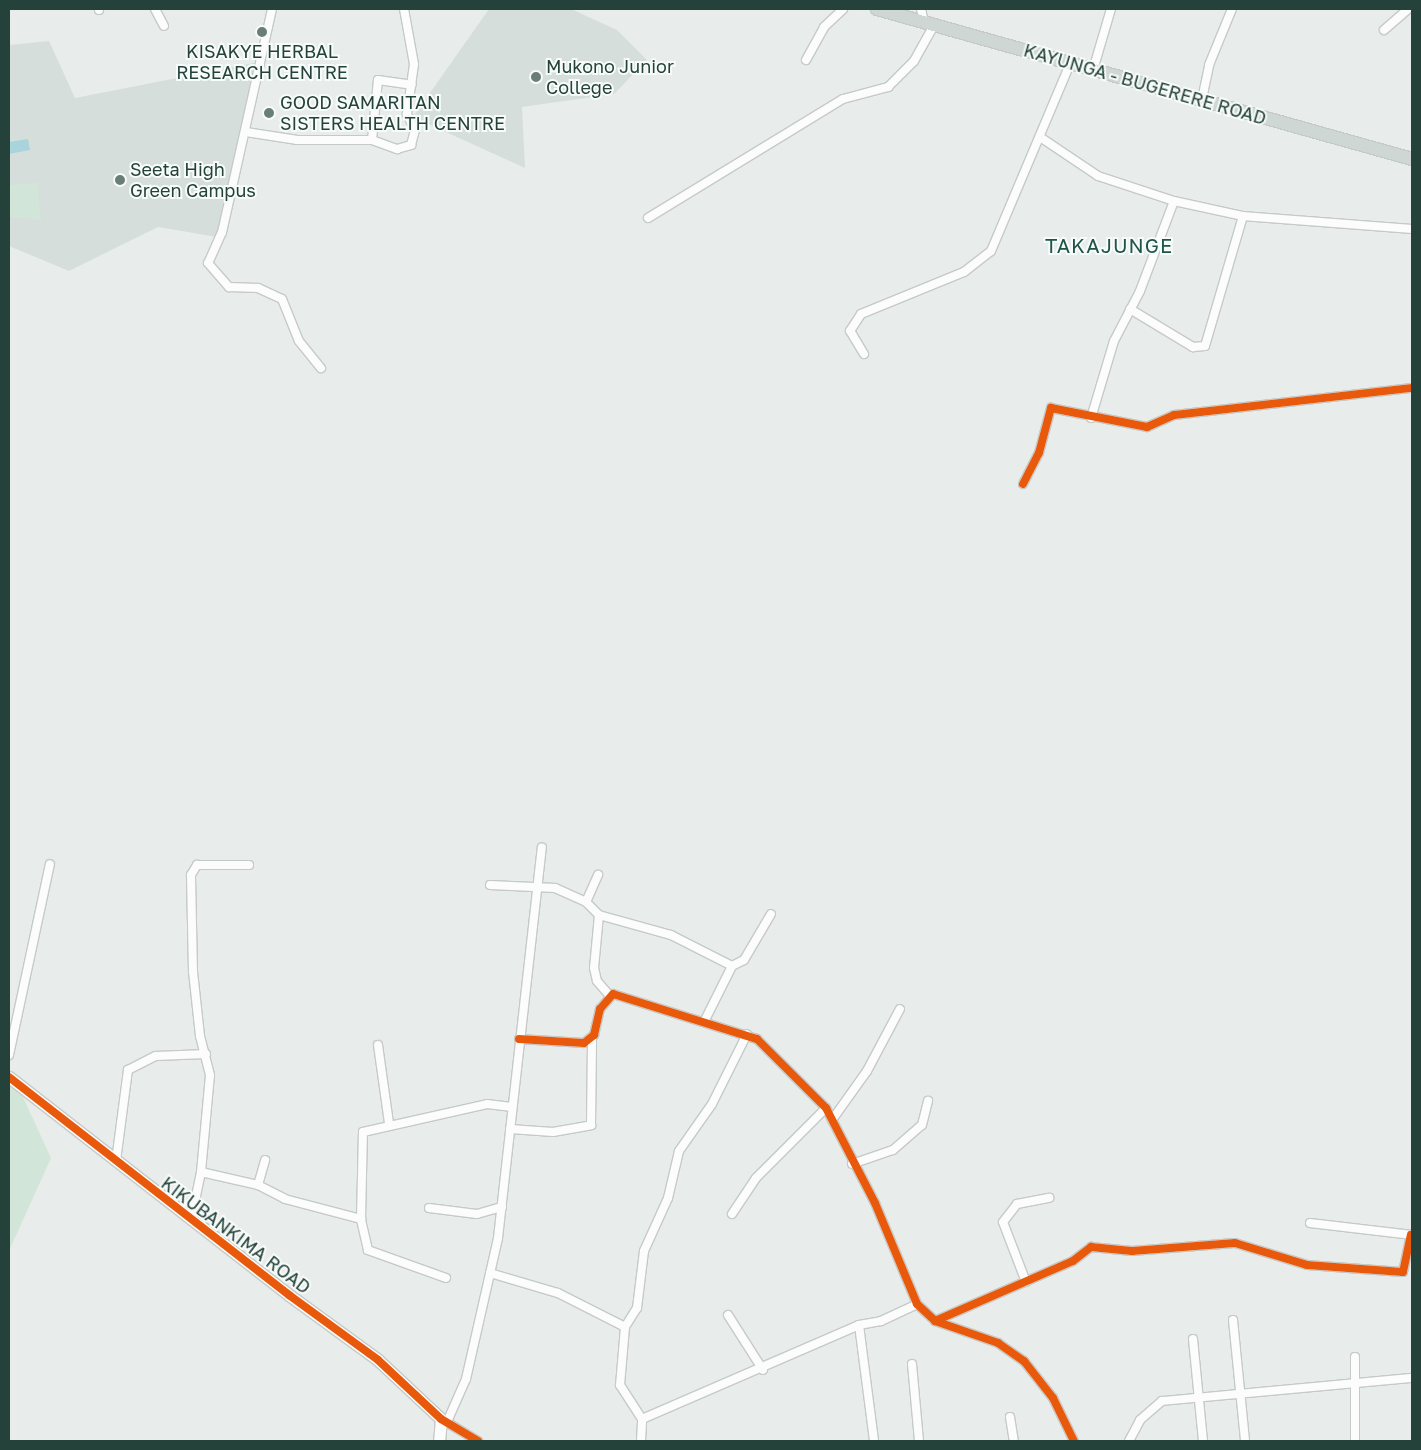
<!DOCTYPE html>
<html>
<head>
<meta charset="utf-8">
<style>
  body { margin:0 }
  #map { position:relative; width:1421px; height:1450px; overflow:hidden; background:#e8edeb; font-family:"Golos Text",sans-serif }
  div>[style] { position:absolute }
  .built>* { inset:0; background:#d6dedb }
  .green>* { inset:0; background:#d1e6d8 }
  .water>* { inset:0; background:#a9d4db }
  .roads { filter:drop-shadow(1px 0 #c5cac8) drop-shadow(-1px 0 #c5cac8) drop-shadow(0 1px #c5cac8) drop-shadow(0 -1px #c5cac8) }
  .street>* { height:8px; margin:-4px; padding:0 4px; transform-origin:4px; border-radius:4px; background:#fcfcfc }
  .secondary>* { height:11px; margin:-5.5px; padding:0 5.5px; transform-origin:5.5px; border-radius:5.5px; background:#fcfcfc }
  .primary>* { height:12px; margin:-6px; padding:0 6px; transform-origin:6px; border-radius:6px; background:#cfd7d5 }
  .cycleway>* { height:8px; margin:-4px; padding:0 4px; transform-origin:4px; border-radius:4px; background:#e8590c }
  .dots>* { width:14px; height:14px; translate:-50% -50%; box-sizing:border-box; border:2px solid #f7fbf9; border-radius:50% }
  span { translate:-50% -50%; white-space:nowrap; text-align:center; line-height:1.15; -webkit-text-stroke:4px #f7fbf9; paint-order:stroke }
  .poi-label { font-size:18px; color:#24423a }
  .left { translate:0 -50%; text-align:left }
  .street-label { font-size:18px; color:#24423a }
  .quarter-label { font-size:20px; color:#1f5548; letter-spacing:1px }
  .frame { position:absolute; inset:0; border:10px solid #24423a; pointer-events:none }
</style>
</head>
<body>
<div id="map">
  <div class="built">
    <i style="clip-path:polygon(489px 9px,571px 9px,617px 30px,647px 60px,614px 94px,522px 107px,525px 168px,413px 117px)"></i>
    <i style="clip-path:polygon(49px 41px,75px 98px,258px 62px,217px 237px,158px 227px,69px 271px,9px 246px,9px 45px)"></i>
  </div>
  <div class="green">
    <i style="clip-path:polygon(37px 183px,41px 220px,9px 217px,9px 185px)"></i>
    <i style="clip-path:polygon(9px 1086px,23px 1097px,51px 1158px,9px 1251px)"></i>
  </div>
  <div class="water">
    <i style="clip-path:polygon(28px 139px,30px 150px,9px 154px,9px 142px)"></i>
  </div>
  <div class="roads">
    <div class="street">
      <i style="left:99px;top:9px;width:1px;rotate:90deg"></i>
      <i style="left:155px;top:9px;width:19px;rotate:62deg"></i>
      <i style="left:272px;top:9px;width:229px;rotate:102.6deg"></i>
      <i style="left:222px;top:232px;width:34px;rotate:114deg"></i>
      <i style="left:208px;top:263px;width:32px;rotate:49deg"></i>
      <i style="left:229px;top:287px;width:29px;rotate:2deg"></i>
      <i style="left:258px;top:288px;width:26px;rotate:25deg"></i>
      <i style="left:282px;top:299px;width:45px;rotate:68deg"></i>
      <i style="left:299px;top:341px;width:35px;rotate:51deg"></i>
      <i style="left:921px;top:9px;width:13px;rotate:77deg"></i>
      <i style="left:1384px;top:30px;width:32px;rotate:-41deg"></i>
      <i style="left:806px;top:60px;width:38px;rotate:-61deg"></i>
      <i style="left:824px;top:27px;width:26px;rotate:-43deg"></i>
      <i style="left:1093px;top:70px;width:64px;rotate:-73.6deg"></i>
      <i style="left:1202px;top:99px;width:35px;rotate:-78deg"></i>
      <i style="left:1209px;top:65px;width:61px;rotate:-67.7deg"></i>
      <i style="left:246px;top:132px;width:52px;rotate:8.9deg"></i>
      <i style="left:297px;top:140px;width:75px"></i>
      <i style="left:372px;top:140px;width:27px;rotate:20deg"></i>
      <i style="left:397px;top:149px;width:15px;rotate:-16deg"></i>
      <i style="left:411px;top:145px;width:16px;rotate:-75deg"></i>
      <i style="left:415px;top:130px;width:18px;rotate:-117deg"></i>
      <i style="left:407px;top:114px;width:50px;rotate:-82deg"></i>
      <i style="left:414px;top:64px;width:56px;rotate:-100.3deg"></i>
      <i style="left:1040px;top:137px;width:70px;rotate:33.9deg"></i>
      <i style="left:1098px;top:176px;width:80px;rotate:18.2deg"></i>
      <i style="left:1174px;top:201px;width:71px;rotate:12.3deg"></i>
      <i style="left:1243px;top:216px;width:169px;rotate:4.4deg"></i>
      <i style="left:372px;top:140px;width:60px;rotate:-84.3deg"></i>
      <i style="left:378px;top:80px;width:34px;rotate:8deg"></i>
      <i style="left:648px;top:218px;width:228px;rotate:-31.4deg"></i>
      <i style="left:843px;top:99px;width:47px;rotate:-14.9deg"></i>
      <i style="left:888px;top:87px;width:37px;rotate:-45deg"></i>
      <i style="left:914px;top:61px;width:41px;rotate:-60.9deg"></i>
      <i style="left:1130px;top:309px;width:74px;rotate:31.1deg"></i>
      <i style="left:1193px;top:347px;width:12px;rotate:-5deg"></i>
      <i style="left:1205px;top:346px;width:135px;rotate:-73.7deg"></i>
      <i style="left:864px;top:354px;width:27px;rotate:-121deg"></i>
      <i style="left:850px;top:331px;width:20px;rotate:-57deg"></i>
      <i style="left:861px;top:314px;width:111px;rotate:-22.2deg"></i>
      <i style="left:964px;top:272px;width:34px;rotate:-38deg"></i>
      <i style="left:991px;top:251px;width:203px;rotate:-67.1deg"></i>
      <i style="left:1091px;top:418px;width:80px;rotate:-73.4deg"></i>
      <i style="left:1114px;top:341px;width:56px;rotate:-62.5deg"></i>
      <i style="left:1140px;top:291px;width:96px;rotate:-69.3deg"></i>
      <i style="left:1023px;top:484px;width:35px;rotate:-63deg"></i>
      <i style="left:1039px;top:453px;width:47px;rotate:-75.1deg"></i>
      <i style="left:1051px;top:408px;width:98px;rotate:11.2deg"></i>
      <i style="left:1147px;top:427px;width:30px;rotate:-24deg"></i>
      <i style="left:1174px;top:415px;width:240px;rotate:-6.5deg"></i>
      <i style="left:490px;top:885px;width:65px;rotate:2.6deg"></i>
      <i style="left:555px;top:888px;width:34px;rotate:24deg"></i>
      <i style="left:586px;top:902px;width:18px;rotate:45deg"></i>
      <i style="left:599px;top:915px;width:53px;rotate:95.4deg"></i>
      <i style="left:594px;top:968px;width:13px;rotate:77deg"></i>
      <i style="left:597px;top:981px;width:18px;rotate:49deg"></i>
      <i style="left:586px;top:902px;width:30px;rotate:-66deg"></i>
      <i style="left:599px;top:915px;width:75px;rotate:15.5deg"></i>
      <i style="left:671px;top:935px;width:68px;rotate:26.9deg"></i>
      <i style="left:705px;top:1020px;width:60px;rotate:-63.4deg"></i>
      <i style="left:732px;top:966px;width:13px;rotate:-27deg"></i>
      <i style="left:744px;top:960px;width:53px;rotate:-59.6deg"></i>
      <i style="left:519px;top:1039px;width:65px;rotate:3.5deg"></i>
      <i style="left:584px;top:1043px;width:13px;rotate:-39deg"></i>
      <i style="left:594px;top:1035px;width:27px;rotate:-77deg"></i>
      <i style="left:600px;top:1009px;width:20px;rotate:-49deg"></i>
      <i style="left:613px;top:994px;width:151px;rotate:17.4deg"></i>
      <i style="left:757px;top:1039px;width:98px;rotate:45deg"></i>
      <i style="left:826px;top:1108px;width:107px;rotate:62.7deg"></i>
      <i style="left:875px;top:1203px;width:109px;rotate:67.4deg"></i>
      <i style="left:917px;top:1304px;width:25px;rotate:43deg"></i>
      <i style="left:935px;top:1321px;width:67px;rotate:19.2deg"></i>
      <i style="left:998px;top:1343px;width:32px;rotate:35deg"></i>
      <i style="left:1024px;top:1361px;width:47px;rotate:51.9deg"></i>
      <i style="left:1053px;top:1398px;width:48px;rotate:64deg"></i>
      <i style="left:378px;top:1045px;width:79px;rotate:82deg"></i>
      <i style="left:9px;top:1055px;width:195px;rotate:-77.9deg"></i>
      <i style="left:832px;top:1120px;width:60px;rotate:-54.5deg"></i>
      <i style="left:867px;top:1071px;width:70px;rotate:-62deg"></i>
      <i style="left:510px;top:1129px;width:43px;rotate:4deg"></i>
      <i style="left:553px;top:1132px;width:39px;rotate:-10deg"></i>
      <i style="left:591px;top:1125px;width:86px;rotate:-89.3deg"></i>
      <i style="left:116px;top:1161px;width:92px;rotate:-82.5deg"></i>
      <i style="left:128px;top:1070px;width:31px;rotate:-27deg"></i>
      <i style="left:156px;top:1056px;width:50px;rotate:-2.3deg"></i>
      <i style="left:852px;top:1164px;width:43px;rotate:-18.9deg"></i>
      <i style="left:893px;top:1150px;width:38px;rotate:-41deg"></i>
      <i style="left:922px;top:1125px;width:25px;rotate:-76deg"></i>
      <i style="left:201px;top:1172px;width:58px;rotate:12.8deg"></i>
      <i style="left:258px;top:1185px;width:30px;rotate:27deg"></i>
      <i style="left:285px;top:1199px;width:79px;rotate:14.7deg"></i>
      <i style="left:258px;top:1185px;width:26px;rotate:-74deg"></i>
      <i style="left:429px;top:1208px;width:48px;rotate:7.1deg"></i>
      <i style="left:477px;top:1214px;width:26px;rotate:-16deg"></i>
      <i style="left:732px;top:1214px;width:43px;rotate:-56.3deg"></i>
      <i style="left:756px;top:1178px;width:99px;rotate:-45deg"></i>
      <i style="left:191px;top:1220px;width:49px;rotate:-78.2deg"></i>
      <i style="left:201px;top:1172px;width:97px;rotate:-84.7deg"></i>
      <i style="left:210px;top:1075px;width:40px;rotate:-104.4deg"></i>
      <i style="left:200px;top:1036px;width:64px;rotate:-96.2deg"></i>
      <i style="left:193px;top:972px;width:97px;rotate:-91.2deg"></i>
      <i style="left:191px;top:875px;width:12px;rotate:-59deg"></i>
      <i style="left:197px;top:865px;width:52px"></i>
      <i style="left:1310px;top:1223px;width:103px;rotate:6.7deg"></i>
      <i style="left:490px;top:1273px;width:71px;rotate:16.4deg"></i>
      <i style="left:558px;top:1293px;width:75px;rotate:26.9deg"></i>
      <i style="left:625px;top:1327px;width:58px;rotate:94.9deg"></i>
      <i style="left:620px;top:1385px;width:40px;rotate:57.1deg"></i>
      <i style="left:446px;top:1278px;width:83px;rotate:-160.3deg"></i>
      <i style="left:368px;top:1250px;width:32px;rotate:-103deg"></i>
      <i style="left:361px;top:1219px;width:87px;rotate:-88.7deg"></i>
      <i style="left:363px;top:1132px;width:127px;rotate:-12.7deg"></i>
      <i style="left:487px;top:1104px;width:25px;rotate:7deg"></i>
      <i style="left:1026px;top:1282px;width:64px;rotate:-111deg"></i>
      <i style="left:1003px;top:1222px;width:23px;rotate:-52deg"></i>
      <i style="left:1017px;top:1204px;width:33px;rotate:-11deg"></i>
      <i style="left:728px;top:1315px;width:65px;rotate:57.5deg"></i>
      <i style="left:1233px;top:1320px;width:122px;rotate:84.3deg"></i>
      <i style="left:935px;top:1321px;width:150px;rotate:-23.5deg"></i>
      <i style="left:1073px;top:1261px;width:23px;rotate:-38deg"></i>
      <i style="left:1091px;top:1247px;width:41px;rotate:5.6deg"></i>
      <i style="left:1132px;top:1251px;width:103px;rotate:-4.4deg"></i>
      <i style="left:1235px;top:1243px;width:75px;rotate:17deg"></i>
      <i style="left:1307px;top:1265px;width:96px;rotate:4.2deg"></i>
      <i style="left:1403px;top:1272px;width:38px;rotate:-78deg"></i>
      <i style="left:859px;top:1325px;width:117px;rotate:82.6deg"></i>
      <i style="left:625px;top:1327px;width:22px;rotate:-58deg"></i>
      <i style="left:637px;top:1308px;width:57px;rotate:-83deg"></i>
      <i style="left:644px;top:1251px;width:58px;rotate:-65.6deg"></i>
      <i style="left:668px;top:1198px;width:48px;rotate:-76.8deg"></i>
      <i style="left:679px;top:1151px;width:57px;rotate:-54.9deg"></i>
      <i style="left:712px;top:1104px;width:78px;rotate:-63.4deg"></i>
      <i style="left:1193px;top:1339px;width:102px;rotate:84.4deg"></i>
      <i style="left:912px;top:1364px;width:77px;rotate:84.8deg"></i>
      <i style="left:1010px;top:1417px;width:24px;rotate:81deg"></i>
      <i style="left:443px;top:1420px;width:41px;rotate:31deg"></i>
      <i style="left:447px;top:1422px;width:47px;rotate:-66.2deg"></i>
      <i style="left:466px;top:1379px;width:145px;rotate:-77.2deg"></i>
      <i style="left:498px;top:1238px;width:393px;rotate:-83.6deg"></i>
      <i style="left:641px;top:1441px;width:22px;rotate:-87deg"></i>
      <i style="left:642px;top:1419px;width:236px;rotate:-23.4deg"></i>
      <i style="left:859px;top:1325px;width:22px;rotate:-10deg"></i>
      <i style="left:881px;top:1321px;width:40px;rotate:-25deg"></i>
      <i style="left:1129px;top:1441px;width:24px;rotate:-62deg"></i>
      <i style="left:1140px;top:1420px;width:29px;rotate:-41deg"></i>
      <i style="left:1162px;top:1401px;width:251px;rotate:-5.3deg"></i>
      <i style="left:1355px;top:1441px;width:84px;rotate:-90deg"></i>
    </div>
    <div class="secondary">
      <i style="left:9px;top:1077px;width:355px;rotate:37.9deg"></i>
      <i style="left:289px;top:1295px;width:110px;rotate:36.1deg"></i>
      <i style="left:378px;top:1360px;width:86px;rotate:43.1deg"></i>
      <i style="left:441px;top:1419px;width:22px;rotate:95deg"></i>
    </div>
    <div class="primary">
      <i style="left:877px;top:9px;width:556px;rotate:15.66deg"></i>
    </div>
  </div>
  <div class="cycleway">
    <i style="left:1023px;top:484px;width:35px;rotate:-63deg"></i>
    <i style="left:1039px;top:453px;width:47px;rotate:-75.1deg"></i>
    <i style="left:1051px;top:408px;width:98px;rotate:11.2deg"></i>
    <i style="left:1147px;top:427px;width:30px;rotate:-24deg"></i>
    <i style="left:1174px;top:415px;width:240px;rotate:-6.5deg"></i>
    <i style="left:519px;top:1039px;width:65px;rotate:3.5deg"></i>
    <i style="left:584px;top:1043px;width:13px;rotate:-39deg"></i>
    <i style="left:594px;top:1035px;width:27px;rotate:-77deg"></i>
    <i style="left:600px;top:1009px;width:20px;rotate:-49deg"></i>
    <i style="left:613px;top:994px;width:151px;rotate:17.4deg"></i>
    <i style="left:757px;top:1039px;width:98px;rotate:45deg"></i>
    <i style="left:826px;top:1108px;width:107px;rotate:62.7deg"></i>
    <i style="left:875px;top:1203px;width:109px;rotate:67.4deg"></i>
    <i style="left:917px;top:1304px;width:25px;rotate:43deg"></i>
    <i style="left:935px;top:1321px;width:67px;rotate:19.2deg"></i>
    <i style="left:998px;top:1343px;width:32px;rotate:35deg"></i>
    <i style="left:1024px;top:1361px;width:47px;rotate:51.9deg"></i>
    <i style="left:1053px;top:1398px;width:48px;rotate:64deg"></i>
    <i style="left:9px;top:1077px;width:355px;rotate:37.9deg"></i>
    <i style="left:289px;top:1295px;width:110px;rotate:36.1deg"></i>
    <i style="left:378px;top:1360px;width:86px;rotate:43.1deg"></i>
    <i style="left:441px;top:1419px;width:43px;rotate:30.7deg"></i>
    <i style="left:935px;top:1321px;width:150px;rotate:-23.5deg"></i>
    <i style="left:1073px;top:1261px;width:23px;rotate:-38deg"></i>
    <i style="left:1091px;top:1247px;width:41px;rotate:5.6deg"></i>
    <i style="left:1132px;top:1251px;width:103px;rotate:-4.4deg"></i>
    <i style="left:1235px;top:1243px;width:75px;rotate:17deg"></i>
    <i style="left:1307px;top:1265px;width:96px;rotate:4.2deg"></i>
    <i style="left:1403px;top:1272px;width:38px;rotate:-78deg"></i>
  </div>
  <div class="dots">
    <i style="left:262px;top:32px;background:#697e78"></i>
    <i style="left:536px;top:77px;background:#697e78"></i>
    <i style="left:269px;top:113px;background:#697e78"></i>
    <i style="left:120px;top:180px;background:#697e78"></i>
  </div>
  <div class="poi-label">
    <span style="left:262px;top:62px">KISAKYE HERBAL<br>RESEARCH CENTRE</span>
    <span class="left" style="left:546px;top:77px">Mukono Junior<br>College</span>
    <span class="left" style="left:280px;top:113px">GOOD SAMARITAN<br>SISTERS HEALTH CENTRE</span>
    <span class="left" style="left:130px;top:180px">Seeta High<br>Green Campus</span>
  </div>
  <div class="street-label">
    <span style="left:1145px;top:84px;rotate:16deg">KAYUNGA - BUGERERE ROAD</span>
    <span style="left:236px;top:1235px;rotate:37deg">KIKUBANKIMA ROAD</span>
  </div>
  <div class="quarter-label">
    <span style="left:1109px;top:245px">TAKAJUNGE</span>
  </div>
  <div class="frame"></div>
</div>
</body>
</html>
